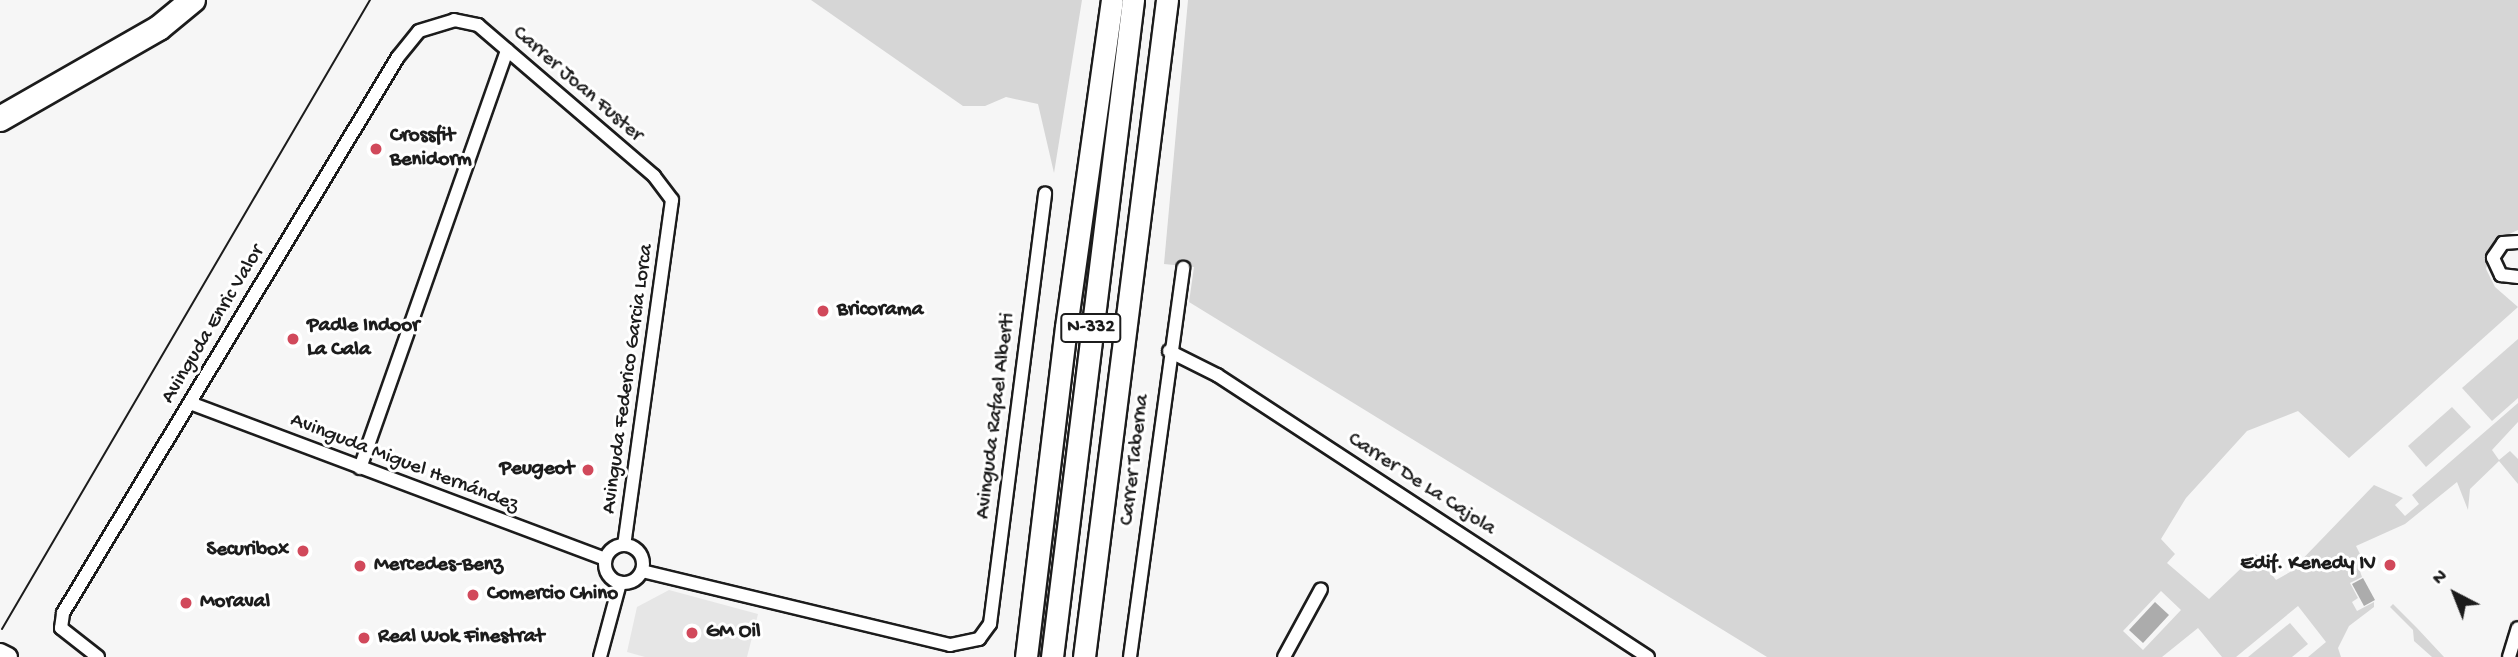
<!DOCTYPE html>
<html>
<head>
<meta charset="utf-8">
<style>
  body { margin:0 }
  #map { position:relative; width:2518px; height:657px; overflow:hidden; background:#f6f6f6; font-family:"Gochi Hand",sans-serif }
  div>[style] { position:absolute }
  .built>* { inset:0; background:#e6e6e6 }
  .green>* { inset:0; background:#d6d6d6 }
  .water>* { inset:0; background:#acacac }
  .roads { filter:drop-shadow(2px 0 #1c1c1c) drop-shadow(-2px 0 #1c1c1c) drop-shadow(0 2px #1c1c1c) drop-shadow(0 -2px #1c1c1c) }
  .minor>* { height:12px; margin:-6px; padding:0 6px; transform-origin:6px; border-radius:6px; background:#fff }
  .minor>.ring { margin:-6px; padding:0; box-sizing:content-box; background:none; border:12px solid #fff; border-radius:50% }
  .secondary>* { height:18px; margin:-9px; padding:0 9px; transform-origin:9px; border-radius:9px; background:#fff }
  .trunk>* { height:21px; margin:-10.5px; padding:0 10.5px; transform-origin:10.5px; border-radius:10.5px; background:#fff }
  .motorway>* { height:24px; margin:-12px; padding:0 12px; transform-origin:12px; border-radius:12px; background:#fff }
  .tram>* { height:2px; margin:-1px; padding:0 1px; transform-origin:1px; border-radius:1px; background:#1c1c1c }
  .dots>* { width:19px; height:19px; translate:-50% -50%; box-sizing:border-box; border:4px solid #fff; border-radius:50% }
  span { translate:-50% -50%; white-space:nowrap; text-align:center; line-height:1.15; -webkit-text-stroke:6px #fff; paint-order:stroke }
  .shield-label span { padding:2px 5px; background:#fff; border:2px solid; border-radius:5px; -webkit-text-stroke-width:0 }
  .shield-label { font-size:19px; color:#1c1c1c; font-weight:700 }
  .street-label { font-size:21px; color:#1c1c1c }
  .poi-label { font-size:21px; color:#1c1c1c; font-weight:700 }
  .left { translate:0 -50%; text-align:left }
  .right { translate:-100% -50%; text-align:right }
  .north { position:absolute; left:2420px; top:559px; width:70px; height:70px; -webkit-text-stroke:5px #fff; paint-order:stroke; rotate:318deg; font-size:19px; font-weight:700; line-height:28px; text-align:center; color:#1c1c1c }
  .north::after { content:''; display:block; margin:auto; width:24px; height:32px; background:#1c1c1c; clip-path:polygon(50% 0,100% 100%,50% 72%,0 100%) }
</style>
</head>
<body>
<div id="map">
  <div class="built">
    <i style="clip-path:polygon(669px 590px,758px 614px,747px 657px,645px 657px,627px 652px,637px 607px)"></i>
  </div>
  <div class="green">
    <i style="clip-path:polygon(811px 0,1082px 0,1054px 173px,1038px 104px,1006px 97px,985px 106px,963px 106px)"></i>
    <i style="clip-path:polygon(evenodd,1188px 0,2518px 0,2518px 230px,2494px 241px,2486px 269px,2495px 287px,2518px 307px,2349px 458px,2298px 411px,2247px 431px,2186px 498px,2161px 539px,2175px 554px,2167px 563px,2209px 599px,2256px 554px,2276px 580px,2290px 572px,2374px 485px,2403px 498px,2395px 505px,2405px 516px,2419px 504px,2412px 495px,2518px 403px,2518px 422px,2492px 450px,2499px 460px,2510px 451px,2518px 459px,2518px 484px,2499px 461px,2470px 489px,2468px 510px,2457px 482px,2405px 524px,2356px 546px,2367px 568px,2360px 571px,2362px 577px,2350px 583px,2358px 598px,2352px 602px,2357px 611px,2374px 602px,2374px 607px,2349px 626px,2338px 648px,2341px 657px,2308px 657px,2326px 642px,2298px 606px,2236px 657px,2222px 657px,2198px 628px,2162px 657px,1767px 657px,1189px 302px,1194px 267px,1164px 264px,1188px 0,2161px 591px,2181px 610px,2143px 650px,2123px 631px,2161px 591px)"></i>
    <i style="clip-path:polygon(2518px 339px,2518px 398px,2492px 421px,2462px 388px)"></i>
    <i style="clip-path:polygon(2452px 407px,2471px 427px,2426px 467px,2408px 446px)"></i>
    <i style="clip-path:polygon(2393px 604px,2417px 628px,2444px 657px,2432px 657px,2414px 641px,2413px 630px,2390px 607px)"></i>
    <i style="clip-path:polygon(2290px 623px,2308px 644px,2292px 657px,2248px 657px)"></i>
  </div>
  <div class="water">
    <i style="clip-path:polygon(2363px 578px,2375px 600px,2364px 606px,2352px 584px)"></i>
    <i style="clip-path:polygon(2155px 602px,2169px 615px,2143px 643px,2129px 630px)"></i>
  </div>
  <div class="roads">
    <div class="minor">
      <i style="left:2518px;top:242px;width:15px;rotate:176deg"></i>
      <i style="left:2503px;top:243px;width:18px;rotate:124deg"></i>
      <i style="left:2493px;top:258px;width:19px;rotate:65deg"></i>
      <i style="left:2501px;top:275px;width:17px;rotate:7deg"></i>
      <i style="left:1169px;top:351px;width:54px;rotate:26.6deg"></i>
      <i style="left:1217px;top:375px;width:515px;rotate:33.2deg"></i>
      <i style="left:190px;top:403px;width:443px;rotate:20.6deg"></i>
      <i style="left:360px;top:468px;width:443px;rotate:-70.6deg"></i>
      <i class="ring" style="left:605px;top:545px;width:26px;height:26px"></i>
      <i style="left:642px;top:571px;width:317px;rotate:13.5deg"></i>
      <i style="left:950px;top:645px;width:30px;rotate:-12deg"></i>
      <i style="left:979px;top:639px;width:19px;rotate:-54deg"></i>
      <i style="left:990px;top:624px;width:434px;rotate:-82.7deg"></i>
      <i style="left:98px;top:657px;width:47px;rotate:-141.9deg"></i>
      <i style="left:61px;top:628px;width:15px;rotate:-82deg"></i>
      <i style="left:63px;top:613px;width:649px;rotate:-58.93deg"></i>
      <i style="left:398px;top:57px;width:33px;rotate:-51deg"></i>
      <i style="left:419px;top:31px;width:37px;rotate:-17deg"></i>
      <i style="left:454px;top:20px;width:25px;rotate:12deg"></i>
      <i style="left:478px;top:25px;width:232px;rotate:40.6deg"></i>
      <i style="left:654px;top:176px;width:30px;rotate:53deg"></i>
      <i style="left:672px;top:200px;width:347px;rotate:97.9deg"></i>
      <i style="left:600px;top:657px;width:77px;rotate:-74.9deg"></i>
      <i style="left:1130px;top:657px;width:393px;rotate:-82.2deg"></i>
      <i style="left:1284px;top:657px;width:77px;rotate:-61.4deg"></i>
      <i style="left:2509px;top:657px;width:30px;rotate:-73deg"></i>
    </div>
    <div class="secondary">
      <i style="left:0;top:653px;width:9px;rotate:27deg"></i>
    </div>
    <div class="trunk">
      <i style="left:1026px;top:657px;width:332px;rotate:-83.1deg"></i>
      <i style="left:1066px;top:327px;width:330px;rotate:-82deg"></i>
      <i style="left:1052px;top:657px;width:662px;rotate:-82.97deg"></i>
      <i style="left:1084px;top:657px;width:662px;rotate:-82.8deg"></i>
    </div>
    <div class="motorway">
      <i style="left:0;top:119px;width:183px;rotate:-29.8deg"></i>
      <i style="left:159px;top:28px;width:44px;rotate:-39.5deg"></i>
    </div>
  </div>
  <div class="tram">
    <i style="left:2px;top:629px;width:729px;rotate:-59.67deg"></i>
  </div>
  <div class="dots">
    <i style="left:376px;top:149px;background:#d1495b"></i>
    <i style="left:823px;top:311px;background:#d1495b"></i>
    <i style="left:293px;top:339px;background:#d1495b"></i>
    <i style="left:588px;top:470px;background:#d1495b"></i>
    <i style="left:303px;top:551px;background:#d1495b"></i>
    <i style="left:2390px;top:565px;background:#d1495b"></i>
    <i style="left:360px;top:566px;background:#d1495b"></i>
    <i style="left:473px;top:595px;background:#d1495b"></i>
    <i style="left:186px;top:603px;background:#d1495b"></i>
    <i style="left:692px;top:633px;background:#d1495b"></i>
    <i style="left:364px;top:638px;background:#d1495b"></i>
  </div>
  <div class="shield-label">
    <span style="left:1091px;top:328px">N-332</span>
  </div>
  <div class="street-label">
    <span style="left:577px;top:85px;rotate:41deg">Carrer Joan Fuster</span>
    <span style="left:214px;top:325px;rotate:-59deg">Avinguda Enric Valor</span>
    <span style="left:629px;top:379px;rotate:-82deg">Avinguda Federico Garcia Lorca</span>
    <span style="left:997px;top:416px;rotate:-83deg">Avinguda Rafael Alberti</span>
    <span style="left:1136px;top:460px;rotate:-83deg">Carrer Taberna</span>
    <span style="left:404px;top:464px;rotate:21deg">Avinguda Miguel Hernández</span>
    <span style="left:1421px;top:485px;rotate:33deg">Carrer De La Cajola</span>
  </div>
  <div class="poi-label">
    <span class="left" style="left:390px;top:149px">Crossfit<br>Benidorm</span>
    <span class="left" style="left:837px;top:311px">Bricorama</span>
    <span class="left" style="left:307px;top:339px">Padle Indoor<br>La Cala</span>
    <span class="right" style="left:574px;top:470px">Peugeot</span>
    <span class="right" style="left:289px;top:551px">Securibox</span>
    <span class="right" style="left:2376px;top:565px">Edif. Kenedy IV</span>
    <span class="left" style="left:374px;top:566px">Mercedes-Benz</span>
    <span class="left" style="left:487px;top:595px">Comercio Chino</span>
    <span class="left" style="left:200px;top:603px">Moraval</span>
    <span class="left" style="left:706px;top:633px">GM Oil</span>
    <span class="left" style="left:378px;top:638px">Real Wok Finestrat</span>
  </div>
  <div class="north">N</div>
</div>
</body>
</html>
